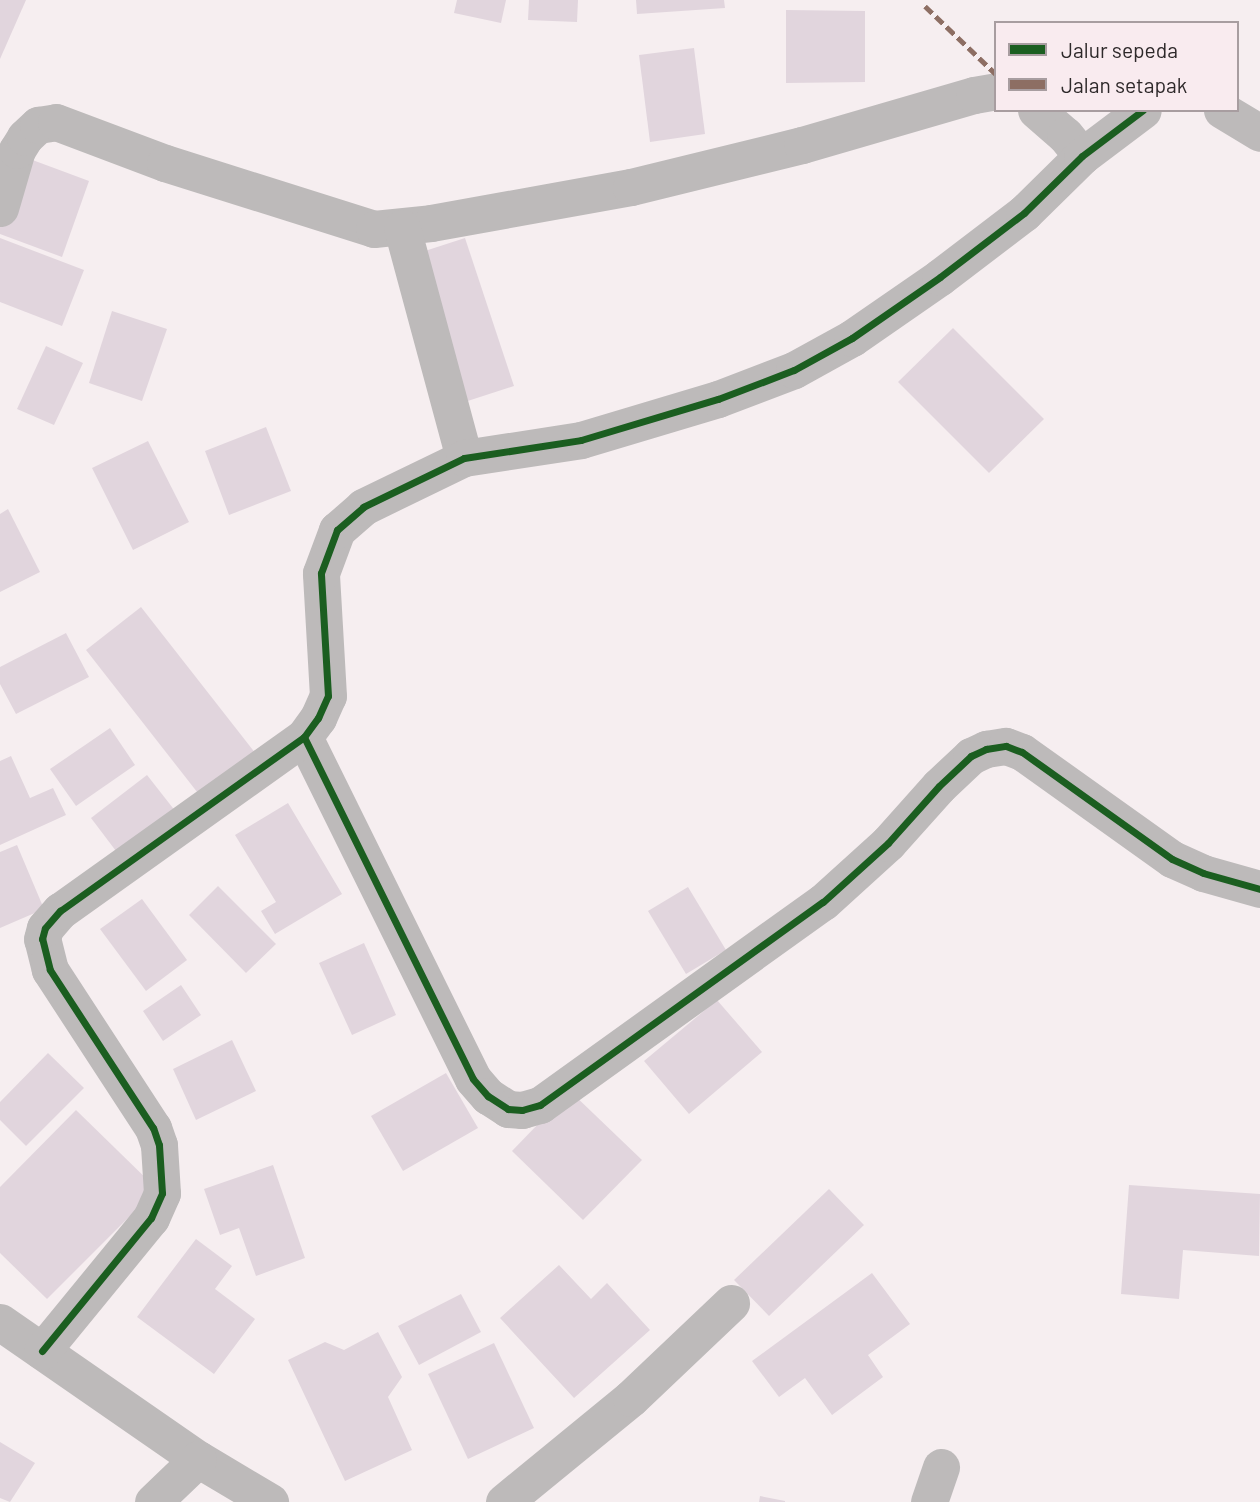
<!DOCTYPE html>
<html>
<head>
<meta charset="utf-8">
<style>
  body { margin:0 }
  #map { position:relative; width:1260px; height:1502px; overflow:hidden; background:#f6eef0; font-family:Barlow,sans-serif }
  div>[style] { position:absolute }
  .building>* { inset:0; background:#e1d5dd }
  .street>* { height:37px; margin:-18.5px; padding:0 18.5px; transform-origin:18.5px; border-radius:18.5px; background:#bdbaba }
  .quiet>* { height:5px; margin-top:-2.5px; transform-origin:0; background:repeating-linear-gradient(90deg,#8d6e63 0 10px,transparent 0 15px) }
  .cycleway>* { height:7px; margin:-3.5px; padding:0 3.5px; transform-origin:3.5px; border-radius:3.5px; background:#1b5e20 }
  span { translate:-50% -50%; white-space:nowrap; text-align:center; line-height:1.15; -webkit-text-stroke:6px #f9ebef; paint-order:stroke }
  .legend { position:absolute; left:994px; top:21px; width:245px; height:91px; box-sizing:border-box; background:#f9ebef; border:2px solid #a89da0; margin:0; padding:9px 12px; list-style:none; font-size:21px; color:#2e292a }
  .legend li { display:flex; align-items:center; gap:14px; height:35px }
  .legend b { width:35px; border:2px solid #a89da0 }
</style>
</head>
<body>
<div id="map">
  <div class="building">
    <i style="clip-path:polygon(0 0,26px 0,0 59px)"></i>
    <i style="clip-path:polygon(457px 0,506px 0,501px 23px,454px 13px)"></i>
    <i style="clip-path:polygon(529px 0,578px 0,577px 22px,528px 20px)"></i>
    <i style="clip-path:polygon(636px 0,724px 0,725px 8px,637px 14px)"></i>
    <i style="clip-path:polygon(786px 10px,865px 11px,865px 82px,786px 83px)"></i>
    <i style="clip-path:polygon(694px 48px,705px 134px,650px 142px,639px 55px)"></i>
    <i style="clip-path:polygon(11px 152px,89px 181px,62px 257px,0 234px,0 182px)"></i>
    <i style="clip-path:polygon(0 238px,84px 270px,62px 326px,0 302px)"></i>
    <i style="clip-path:polygon(465px 238px,514px 386px,443px 409px,394px 261px)"></i>
    <i style="clip-path:polygon(112px 311px,167px 329px,142px 401px,89px 383px)"></i>
    <i style="clip-path:polygon(953px 328px,1044px 419px,989px 473px,898px 382px)"></i>
    <i style="clip-path:polygon(46px 346px,83px 363px,54px 425px,17px 409px)"></i>
    <i style="clip-path:polygon(266px 427px,291px 491px,229px 515px,205px 451px)"></i>
    <i style="clip-path:polygon(148px 441px,189px 522px,133px 550px,92px 468px)"></i>
    <i style="clip-path:polygon(8px 509px,40px 572px,0 592px,0 514px)"></i>
    <i style="clip-path:polygon(141px 607px,256px 754px,201px 797px,86px 650px)"></i>
    <i style="clip-path:polygon(66px 633px,89px 677px,16px 714px,0 684px,0 667px)"></i>
    <i style="clip-path:polygon(110px 728px,135px 765px,76px 806px,50px 769px)"></i>
    <i style="clip-path:polygon(11px 756px,30px 798px,53px 788px,66px 815px,0 845px,0 761px)"></i>
    <i style="clip-path:polygon(147px 775px,176px 812px,119px 855px,91px 818px)"></i>
    <i style="clip-path:polygon(288px 803px,342px 894px,275px 934px,261px 911px,276px 902px,235px 835px)"></i>
    <i style="clip-path:polygon(17px 845px,44px 909px,0 928px,0 852px)"></i>
    <i style="clip-path:polygon(218px 886px,276px 944px,246px 973px,189px 915px)"></i>
    <i style="clip-path:polygon(688px 887px,726px 950px,686px 974px,648px 911px)"></i>
    <i style="clip-path:polygon(142px 899px,187px 960px,146px 991px,100px 929px)"></i>
    <i style="clip-path:polygon(364px 943px,396px 1015px,352px 1035px,319px 963px)"></i>
    <i style="clip-path:polygon(181px 985px,201px 1015px,163px 1041px,143px 1011px)"></i>
    <i style="clip-path:polygon(717px 1000px,762px 1052px,689px 1114px,644px 1061px)"></i>
    <i style="clip-path:polygon(232px 1040px,256px 1091px,196px 1120px,173px 1069px)"></i>
    <i style="clip-path:polygon(48px 1053px,84px 1088px,26px 1146px,0 1120px,0 1102px)"></i>
    <i style="clip-path:polygon(446px 1073px,478px 1128px,403px 1171px,371px 1116px)"></i>
    <i style="clip-path:polygon(570px 1091px,642px 1160px,583px 1220px,512px 1151px)"></i>
    <i style="clip-path:polygon(76px 1110px,157px 1189px,47px 1299px,0 1253px,0 1187px)"></i>
    <i style="clip-path:polygon(273px 1165px,305px 1258px,256px 1276px,239px 1228px,220px 1235px,204px 1189px)"></i>
    <i style="clip-path:polygon(1129px 1185px,1260px 1194px,1259px 1256px,1183px 1250px,1179px 1299px,1121px 1294px)"></i>
    <i style="clip-path:polygon(829px 1189px,864px 1225px,769px 1316px,734px 1280px)"></i>
    <i style="clip-path:polygon(196px 1239px,232px 1266px,215px 1289px,255px 1319px,214px 1374px,137px 1317px)"></i>
    <i style="clip-path:polygon(559px 1265px,591px 1299px,607px 1283px,650px 1330px,574px 1398px,500px 1318px)"></i>
    <i style="clip-path:polygon(872px 1273px,910px 1324px,868px 1355px,883px 1377px,832px 1415px,805px 1378px,779px 1397px,752px 1361px)"></i>
    <i style="clip-path:polygon(461px 1294px,481px 1332px,419px 1365px,398px 1326px)"></i>
    <i style="clip-path:polygon(378px 1332px,402px 1377px,388px 1397px,412px 1450px,345px 1481px,288px 1360px,325px 1342px,344px 1350px)"></i>
    <i style="clip-path:polygon(494px 1343px,534px 1428px,468px 1459px,428px 1374px)"></i>
    <i style="clip-path:polygon(0 1442px,35px 1463px,10px 1502px,0 1498px)"></i>
    <i style="clip-path:polygon(760px 1496px,785px 1501px,785px 1502px,759px 1502px)"></i>
  </div>
  <div class="street">
    <i style="left:1036px;top:110px;width:38px;rotate:41deg"></i>
    <i style="left:1065px;top:135px;width:27px;rotate:51deg"></i>
    <i style="left:1222px;top:110px;width:44px;rotate:31.2deg"></i>
    <i style="left:0;top:208px;width:60px;rotate:-73.7deg"></i>
    <i style="left:17px;top:150px;width:15px;rotate:-58deg"></i>
    <i style="left:25px;top:137px;width:18px;rotate:-43deg"></i>
    <i style="left:38px;top:125px;width:18px;rotate:-9deg"></i>
    <i style="left:56px;top:122px;width:116px;rotate:20.6deg"></i>
    <i style="left:165px;top:163px;width:219px;rotate:17.5deg"></i>
    <i style="left:374px;top:229px;width:57px;rotate:-6deg"></i>
    <i style="left:431px;top:223px;width:203px;rotate:-10.2deg"></i>
    <i style="left:631px;top:187px;width:176px;rotate:-13.8deg"></i>
    <i style="left:802px;top:145px;width:179px;rotate:-16.2deg"></i>
    <i style="left:974px;top:95px;width:22px;rotate:-10deg"></i>
    <i style="left:402px;top:228px;width:238px;rotate:74.9deg"></i>
    <i style="left:304px;top:737px;width:381px;rotate:63.7deg"></i>
    <i style="left:473px;top:1079px;width:23px;rotate:49deg"></i>
    <i style="left:488px;top:1096px;width:24px;rotate:33deg"></i>
    <i style="left:508px;top:1109px;width:14px;rotate:4deg"></i>
    <i style="left:522px;top:1110px;width:19px;rotate:-16deg"></i>
    <i style="left:540px;top:1105px;width:348px;rotate:-35.7deg"></i>
    <i style="left:823px;top:902px;width:88px;rotate:-42.2deg"></i>
    <i style="left:888px;top:843px;width:76px;rotate:-48.2deg"></i>
    <i style="left:939px;top:786px;width:44px;rotate:-43.2deg"></i>
    <i style="left:971px;top:756px;width:17px;rotate:-25deg"></i>
    <i style="left:986px;top:749px;width:20px;rotate:-9deg"></i>
    <i style="left:1006px;top:746px;width:17px;rotate:21deg"></i>
    <i style="left:1022px;top:752px;width:184px;rotate:35.5deg"></i>
    <i style="left:1172px;top:859px;width:34px;rotate:24deg"></i>
    <i style="left:1203px;top:873px;width:59px;rotate:15.7deg"></i>
    <i style="left:0;top:1322px;width:241px;rotate:34.7deg"></i>
    <i style="left:198px;top:1459px;width:84px;rotate:30.8deg"></i>
    <i style="left:42px;top:1351px;width:172px;rotate:-50.7deg"></i>
    <i style="left:151px;top:1218px;width:27px;rotate:-66deg"></i>
    <i style="left:162px;top:1193px;width:48px;rotate:-93.6deg"></i>
    <i style="left:159px;top:1145px;width:18px;rotate:-109deg"></i>
    <i style="left:153px;top:1128px;width:189px;rotate:-123.1deg"></i>
    <i style="left:50px;top:970px;width:32px;rotate:-104deg"></i>
    <i style="left:42px;top:939px;width:11px;rotate:-75deg"></i>
    <i style="left:45px;top:928px;width:23px;rotate:-49deg"></i>
    <i style="left:60px;top:911px;width:300px;rotate:-35.5deg"></i>
    <i style="left:304px;top:737px;width:24px;rotate:-54deg"></i>
    <i style="left:318px;top:718px;width:24px;rotate:-66deg"></i>
    <i style="left:328px;top:696px;width:123px;rotate:-93.3deg"></i>
    <i style="left:321px;top:573px;width:46px;rotate:-69.6deg"></i>
    <i style="left:337px;top:530px;width:35px;rotate:-41deg"></i>
    <i style="left:363px;top:507px;width:112px;rotate:-25.9deg"></i>
    <i style="left:464px;top:458px;width:118px;rotate:-8.7deg"></i>
    <i style="left:581px;top:440px;width:143px;rotate:-16.7deg"></i>
    <i style="left:718px;top:399px;width:81px;rotate:-20.9deg"></i>
    <i style="left:794px;top:370px;width:66px;rotate:-28.9deg"></i>
    <i style="left:852px;top:338px;width:107px;rotate:-34.7deg"></i>
    <i style="left:940px;top:277px;width:106px;rotate:-37.3deg"></i>
    <i style="left:1024px;top:213px;width:81px;rotate:-44.5deg"></i>
    <i style="left:1082px;top:156px;width:76px;rotate:-37deg"></i>
    <i style="left:153px;top:1502px;width:62px;rotate:-43.7deg"></i>
    <i style="left:504px;top:1502px;width:164px;rotate:-39.3deg"></i>
    <i style="left:631px;top:1398px;width:138px;rotate:-43.5deg"></i>
    <i style="left:929px;top:1502px;width:37px;rotate:-71deg"></i>
  </div>
  <div class="quiet">
    <i style="left:925px;top:6px;width:98px;rotate:43.8deg"></i>
  </div>
  <div class="cycleway">
    <i style="left:304px;top:737px;width:381px;rotate:63.7deg"></i>
    <i style="left:473px;top:1079px;width:23px;rotate:49deg"></i>
    <i style="left:488px;top:1096px;width:24px;rotate:33deg"></i>
    <i style="left:508px;top:1109px;width:14px;rotate:4deg"></i>
    <i style="left:522px;top:1110px;width:19px;rotate:-16deg"></i>
    <i style="left:540px;top:1105px;width:348px;rotate:-35.7deg"></i>
    <i style="left:823px;top:902px;width:88px;rotate:-42.2deg"></i>
    <i style="left:888px;top:843px;width:76px;rotate:-48.2deg"></i>
    <i style="left:939px;top:786px;width:44px;rotate:-43.2deg"></i>
    <i style="left:971px;top:756px;width:17px;rotate:-25deg"></i>
    <i style="left:986px;top:749px;width:20px;rotate:-9deg"></i>
    <i style="left:1006px;top:746px;width:17px;rotate:21deg"></i>
    <i style="left:1022px;top:752px;width:184px;rotate:35.5deg"></i>
    <i style="left:1172px;top:859px;width:34px;rotate:24deg"></i>
    <i style="left:1203px;top:873px;width:59px;rotate:15.7deg"></i>
    <i style="left:42px;top:1351px;width:172px;rotate:-50.7deg"></i>
    <i style="left:151px;top:1218px;width:27px;rotate:-66deg"></i>
    <i style="left:162px;top:1193px;width:48px;rotate:-93.6deg"></i>
    <i style="left:159px;top:1145px;width:18px;rotate:-109deg"></i>
    <i style="left:153px;top:1128px;width:189px;rotate:-123.1deg"></i>
    <i style="left:50px;top:970px;width:32px;rotate:-104deg"></i>
    <i style="left:42px;top:939px;width:11px;rotate:-75deg"></i>
    <i style="left:45px;top:928px;width:23px;rotate:-49deg"></i>
    <i style="left:60px;top:911px;width:300px;rotate:-35.5deg"></i>
    <i style="left:304px;top:737px;width:24px;rotate:-54deg"></i>
    <i style="left:318px;top:718px;width:24px;rotate:-66deg"></i>
    <i style="left:328px;top:696px;width:123px;rotate:-93.3deg"></i>
    <i style="left:321px;top:573px;width:46px;rotate:-69.6deg"></i>
    <i style="left:337px;top:530px;width:35px;rotate:-41deg"></i>
    <i style="left:363px;top:507px;width:112px;rotate:-25.9deg"></i>
    <i style="left:464px;top:458px;width:118px;rotate:-8.7deg"></i>
    <i style="left:581px;top:440px;width:143px;rotate:-16.7deg"></i>
    <i style="left:718px;top:399px;width:81px;rotate:-20.9deg"></i>
    <i style="left:794px;top:370px;width:66px;rotate:-28.9deg"></i>
    <i style="left:852px;top:338px;width:107px;rotate:-34.7deg"></i>
    <i style="left:940px;top:277px;width:106px;rotate:-37.3deg"></i>
    <i style="left:1024px;top:213px;width:81px;rotate:-44.5deg"></i>
    <i style="left:1082px;top:156px;width:76px;rotate:-37deg"></i>
  </div>
  <ul class="legend">
  <li><b style="height:9px;background:#1b5e20"></b>Jalur sepeda</li>
  <li><b style="height:9px;background:#8d6e63"></b>Jalan setapak</li>
  </ul>
</div>
</body>
</html>
